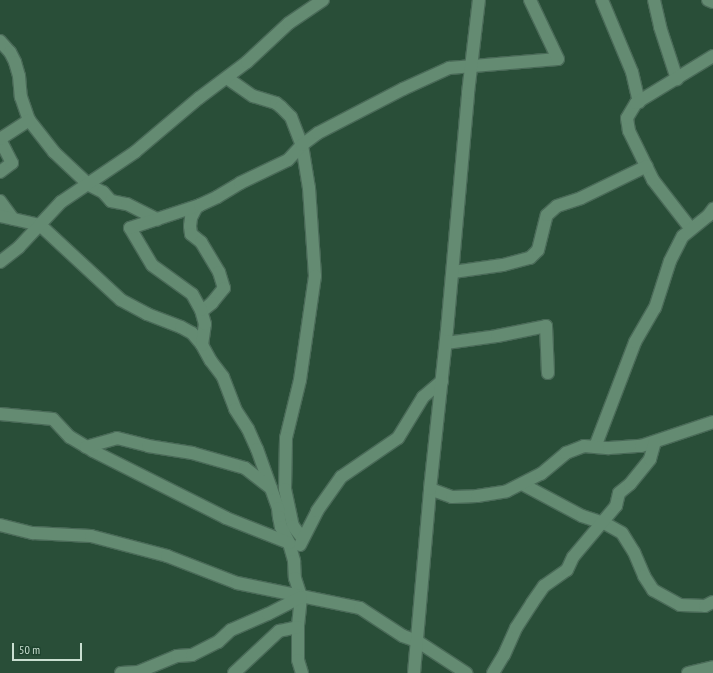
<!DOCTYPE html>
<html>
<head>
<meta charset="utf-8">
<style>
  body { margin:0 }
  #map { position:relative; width:713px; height:673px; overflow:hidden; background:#294e38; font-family:"PT Sans Narrow",sans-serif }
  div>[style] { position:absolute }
  .roads { filter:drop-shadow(1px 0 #4a6a58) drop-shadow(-1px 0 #4a6a58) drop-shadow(0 1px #4a6a58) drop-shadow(0 -1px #4a6a58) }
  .minor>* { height:12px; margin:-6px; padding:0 6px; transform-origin:6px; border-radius:6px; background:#648b72 }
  span { translate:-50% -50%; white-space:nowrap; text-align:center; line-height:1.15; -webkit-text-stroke:3px #1e432e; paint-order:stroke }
  .scale { position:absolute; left:12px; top:643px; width:70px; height:18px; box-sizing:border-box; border:2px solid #cadfd1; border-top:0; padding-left:5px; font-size:12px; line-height:14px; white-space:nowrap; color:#cadfd1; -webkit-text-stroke:3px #1e432e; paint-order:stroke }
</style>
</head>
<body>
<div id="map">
  <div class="roads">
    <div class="minor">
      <i style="left:602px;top:0;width:78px;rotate:67.4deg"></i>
      <i style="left:632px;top:72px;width:31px;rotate:77deg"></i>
      <i style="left:654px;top:0;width:28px;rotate:77deg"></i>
      <i style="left:660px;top:27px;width:55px;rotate:71.9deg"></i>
      <i style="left:708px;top:0;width:5px;rotate:22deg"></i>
      <i style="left:0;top:41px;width:15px;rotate:48deg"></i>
      <i style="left:10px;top:52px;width:11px;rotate:63deg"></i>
      <i style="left:15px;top:62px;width:15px;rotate:74deg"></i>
      <i style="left:19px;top:76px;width:21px;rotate:85deg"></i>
      <i style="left:21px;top:97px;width:24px;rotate:71deg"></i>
      <i style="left:29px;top:120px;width:41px;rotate:52deg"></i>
      <i style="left:54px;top:152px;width:48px;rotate:43.3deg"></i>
      <i style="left:89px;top:185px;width:16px;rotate:27deg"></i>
      <i style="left:103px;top:192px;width:12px;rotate:48deg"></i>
      <i style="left:111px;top:201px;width:16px;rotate:11deg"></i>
      <i style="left:127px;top:204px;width:34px;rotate:27deg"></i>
      <i style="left:227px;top:78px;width:32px;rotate:35deg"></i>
      <i style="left:253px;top:96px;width:24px;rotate:17deg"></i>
      <i style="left:276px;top:103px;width:6px;rotate:39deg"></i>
      <i style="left:281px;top:107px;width:14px;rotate:45deg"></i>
      <i style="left:291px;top:117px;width:30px;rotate:69deg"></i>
      <i style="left:302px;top:145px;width:44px;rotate:80.8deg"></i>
      <i style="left:309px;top:188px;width:88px;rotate:86.1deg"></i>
      <i style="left:315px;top:276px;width:105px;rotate:98.2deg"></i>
      <i style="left:300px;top:380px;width:60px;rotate:103.6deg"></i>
      <i style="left:286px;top:438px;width:51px;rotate:91.1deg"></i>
      <i style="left:285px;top:489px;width:38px;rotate:78deg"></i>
      <i style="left:293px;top:526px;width:16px;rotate:52deg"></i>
      <i style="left:0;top:172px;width:15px;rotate:-37deg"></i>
      <i style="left:12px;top:163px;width:27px;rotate:-117deg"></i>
      <i style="left:0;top:139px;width:35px;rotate:-33deg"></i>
      <i style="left:0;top:201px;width:22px;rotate:54deg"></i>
      <i style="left:200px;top:205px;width:5px;rotate:143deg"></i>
      <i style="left:196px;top:208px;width:11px;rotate:117deg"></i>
      <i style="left:191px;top:218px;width:8px;rotate:97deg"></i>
      <i style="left:190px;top:226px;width:8px;rotate:83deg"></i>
      <i style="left:191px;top:234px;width:13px;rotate:39deg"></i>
      <i style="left:201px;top:242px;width:35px;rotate:59deg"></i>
      <i style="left:219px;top:272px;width:17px;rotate:73deg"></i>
      <i style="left:224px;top:288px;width:19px;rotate:129deg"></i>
      <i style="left:212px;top:303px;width:13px;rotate:141deg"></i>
      <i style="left:0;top:216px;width:41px;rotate:12.7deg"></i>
      <i style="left:40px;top:225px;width:110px;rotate:42.8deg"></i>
      <i style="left:121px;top:300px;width:30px;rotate:28deg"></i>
      <i style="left:147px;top:314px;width:36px;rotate:21deg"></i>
      <i style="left:181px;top:327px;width:13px;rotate:29deg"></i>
      <i style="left:192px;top:333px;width:16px;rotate:50deg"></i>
      <i style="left:202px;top:345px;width:18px;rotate:61deg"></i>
      <i style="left:211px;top:361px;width:20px;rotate:53deg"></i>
      <i style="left:223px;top:377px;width:34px;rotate:69deg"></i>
      <i style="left:235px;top:409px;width:24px;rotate:57deg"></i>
      <i style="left:248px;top:429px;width:22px;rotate:66deg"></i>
      <i style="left:257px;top:449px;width:63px;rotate:70.4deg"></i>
      <i style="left:278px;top:508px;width:9px;rotate:84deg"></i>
      <i style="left:279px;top:517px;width:10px;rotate:79deg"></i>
      <i style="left:281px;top:527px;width:18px;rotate:63deg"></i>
      <i style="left:289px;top:543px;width:19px;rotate:74deg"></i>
      <i style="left:294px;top:561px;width:17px;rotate:87deg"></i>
      <i style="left:295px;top:578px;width:20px;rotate:72deg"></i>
      <i style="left:301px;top:597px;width:30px;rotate:96deg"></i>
      <i style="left:298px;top:627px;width:33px;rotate:90deg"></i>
      <i style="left:298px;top:660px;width:14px;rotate:73deg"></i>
      <i style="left:691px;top:229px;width:62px;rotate:-127.8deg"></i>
      <i style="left:653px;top:180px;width:55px;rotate:-116.1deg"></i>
      <i style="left:629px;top:131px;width:13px;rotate:-99deg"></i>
      <i style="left:627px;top:118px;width:17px;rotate:-59deg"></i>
      <i style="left:636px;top:103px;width:90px;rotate:-31.4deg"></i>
      <i style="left:0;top:262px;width:24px;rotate:-38deg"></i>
      <i style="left:19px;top:247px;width:62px;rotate:-47deg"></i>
      <i style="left:61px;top:202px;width:89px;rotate:-34deg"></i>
      <i style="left:135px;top:152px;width:84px;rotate:-40.2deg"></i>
      <i style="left:199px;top:98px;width:60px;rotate:-36.9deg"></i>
      <i style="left:247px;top:62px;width:57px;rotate:-42.9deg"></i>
      <i style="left:289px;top:23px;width:41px;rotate:-34.1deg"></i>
      <i style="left:453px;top:272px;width:50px;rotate:-8deg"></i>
      <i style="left:503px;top:265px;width:28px;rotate:-15deg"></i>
      <i style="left:530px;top:258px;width:11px;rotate:-45deg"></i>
      <i style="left:538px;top:250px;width:36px;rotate:-76deg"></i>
      <i style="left:547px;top:215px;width:13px;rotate:-42deg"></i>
      <i style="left:557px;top:206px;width:25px;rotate:-18deg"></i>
      <i style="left:581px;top:198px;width:73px;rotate:-25.9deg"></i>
      <i style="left:446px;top:343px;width:51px;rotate:-7.8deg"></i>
      <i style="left:497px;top:336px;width:50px;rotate:-11.5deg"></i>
      <i style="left:546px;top:326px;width:47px;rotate:87.6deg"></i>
      <i style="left:202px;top:345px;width:21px;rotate:-82deg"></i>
      <i style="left:205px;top:324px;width:15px;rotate:-106deg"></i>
      <i style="left:201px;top:310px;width:18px;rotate:-119deg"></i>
      <i style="left:192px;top:294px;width:49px;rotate:-144.1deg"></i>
      <i style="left:152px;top:265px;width:43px;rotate:-120.7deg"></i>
      <i style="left:130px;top:228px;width:74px;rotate:-18.2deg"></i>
      <i style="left:200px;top:205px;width:19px;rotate:-25deg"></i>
      <i style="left:217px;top:197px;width:27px;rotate:-31deg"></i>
      <i style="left:240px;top:183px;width:53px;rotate:-25.6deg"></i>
      <i style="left:288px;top:160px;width:21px;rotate:-47deg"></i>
      <i style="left:302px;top:145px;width:20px;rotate:-37deg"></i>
      <i style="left:318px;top:133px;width:96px;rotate:-27.4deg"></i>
      <i style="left:403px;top:89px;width:51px;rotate:-24.5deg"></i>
      <i style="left:449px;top:68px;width:109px;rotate:-4.7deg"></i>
      <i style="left:558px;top:59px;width:65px;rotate:-115.4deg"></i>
      <i style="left:0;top:414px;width:53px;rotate:5.4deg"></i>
      <i style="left:53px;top:419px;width:25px;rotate:47deg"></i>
      <i style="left:70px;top:437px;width:27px;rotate:31deg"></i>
      <i style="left:93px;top:451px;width:149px;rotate:26.7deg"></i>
      <i style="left:226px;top:518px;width:68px;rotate:21.6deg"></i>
      <i style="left:86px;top:447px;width:32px;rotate:-16deg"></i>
      <i style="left:117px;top:438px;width:32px;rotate:14deg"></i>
      <i style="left:148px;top:446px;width:45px;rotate:9deg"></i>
      <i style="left:192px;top:453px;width:55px;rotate:15.8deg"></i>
      <i style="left:245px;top:468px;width:33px;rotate:38deg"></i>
      <i style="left:595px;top:447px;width:112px;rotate:-69.1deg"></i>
      <i style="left:635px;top:342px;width:39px;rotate:-60deg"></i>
      <i style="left:655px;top:308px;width:49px;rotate:-72.3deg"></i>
      <i style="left:670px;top:261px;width:28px;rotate:-63deg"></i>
      <i style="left:683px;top:236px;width:32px;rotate:-39deg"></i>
      <i style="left:708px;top:216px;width:9px;rotate:-54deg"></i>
      <i style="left:522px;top:484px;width:68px;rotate:28.1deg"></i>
      <i style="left:582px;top:516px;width:25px;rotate:18deg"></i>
      <i style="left:606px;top:524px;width:18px;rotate:29deg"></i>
      <i style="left:622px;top:533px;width:22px;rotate:58deg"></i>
      <i style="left:634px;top:552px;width:26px;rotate:67deg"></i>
      <i style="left:644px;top:576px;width:17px;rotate:57deg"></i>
      <i style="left:653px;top:590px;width:31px;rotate:29deg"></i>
      <i style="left:680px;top:605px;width:25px;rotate:2deg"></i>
      <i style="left:705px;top:606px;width:9px;rotate:-27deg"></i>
      <i style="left:430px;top:489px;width:23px;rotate:20deg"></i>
      <i style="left:452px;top:497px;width:25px;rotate:-2deg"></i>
      <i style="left:477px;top:496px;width:30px;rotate:-9deg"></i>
      <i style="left:507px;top:491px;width:38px;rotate:-27deg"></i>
      <i style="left:541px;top:474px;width:33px;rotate:-40deg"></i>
      <i style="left:566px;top:453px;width:19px;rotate:-21deg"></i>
      <i style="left:584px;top:446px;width:25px;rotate:5deg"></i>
      <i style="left:609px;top:448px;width:32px;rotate:-4deg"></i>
      <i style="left:641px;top:446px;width:76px;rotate:-18.4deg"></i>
      <i style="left:0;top:525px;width:34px;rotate:14deg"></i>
      <i style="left:33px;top:533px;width:58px;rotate:3deg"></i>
      <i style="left:91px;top:536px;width:79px;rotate:14.7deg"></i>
      <i style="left:167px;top:556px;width:75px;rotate:21.1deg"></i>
      <i style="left:237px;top:583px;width:126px;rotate:11.5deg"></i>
      <i style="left:360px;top:608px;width:51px;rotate:33.1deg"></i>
      <i style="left:403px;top:636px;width:15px;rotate:20deg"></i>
      <i style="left:417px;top:641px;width:59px;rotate:33.1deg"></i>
      <i style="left:300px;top:545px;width:38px;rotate:-63deg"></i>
      <i style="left:317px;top:511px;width:42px;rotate:-54.8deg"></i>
      <i style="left:341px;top:477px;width:69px;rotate:-34.4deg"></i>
      <i style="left:398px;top:438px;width:48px;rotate:-58.6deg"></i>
      <i style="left:423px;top:397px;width:25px;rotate:-40deg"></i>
      <i style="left:121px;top:673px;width:17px;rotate:-3deg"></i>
      <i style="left:138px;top:672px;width:42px;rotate:-22.3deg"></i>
      <i style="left:177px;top:656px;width:15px;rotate:-4deg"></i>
      <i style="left:192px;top:655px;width:29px;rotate:-27deg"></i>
      <i style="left:218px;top:642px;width:18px;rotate:-43deg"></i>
      <i style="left:231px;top:630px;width:40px;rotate:-23.4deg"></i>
      <i style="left:268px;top:614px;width:37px;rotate:-27deg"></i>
      <i style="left:234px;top:673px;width:62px;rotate:-43deg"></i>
      <i style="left:279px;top:631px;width:19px;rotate:-12deg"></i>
      <i style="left:414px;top:673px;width:185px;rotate:-85deg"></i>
      <i style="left:430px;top:489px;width:160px;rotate:-83.9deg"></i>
      <i style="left:447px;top:330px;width:238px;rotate:-84.9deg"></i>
      <i style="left:468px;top:93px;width:94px;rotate:-83.3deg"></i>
      <i style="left:493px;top:673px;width:21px;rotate:-59deg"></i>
      <i style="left:504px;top:655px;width:30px;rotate:-66deg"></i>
      <i style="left:516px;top:628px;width:30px;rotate:-57deg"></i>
      <i style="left:532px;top:603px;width:21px;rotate:-55deg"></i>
      <i style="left:544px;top:586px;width:28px;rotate:-35deg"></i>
      <i style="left:567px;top:570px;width:14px;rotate:-65deg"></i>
      <i style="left:573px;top:557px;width:67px;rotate:-49.9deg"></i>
      <i style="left:616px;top:506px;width:13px;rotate:-77deg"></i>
      <i style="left:619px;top:493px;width:14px;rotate:-39deg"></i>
      <i style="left:630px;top:484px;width:32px;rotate:-51deg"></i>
      <i style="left:650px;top:459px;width:18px;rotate:-74deg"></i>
      <i style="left:688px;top:673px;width:26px;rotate:-13deg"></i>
    </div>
  </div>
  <div class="scale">50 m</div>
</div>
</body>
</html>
